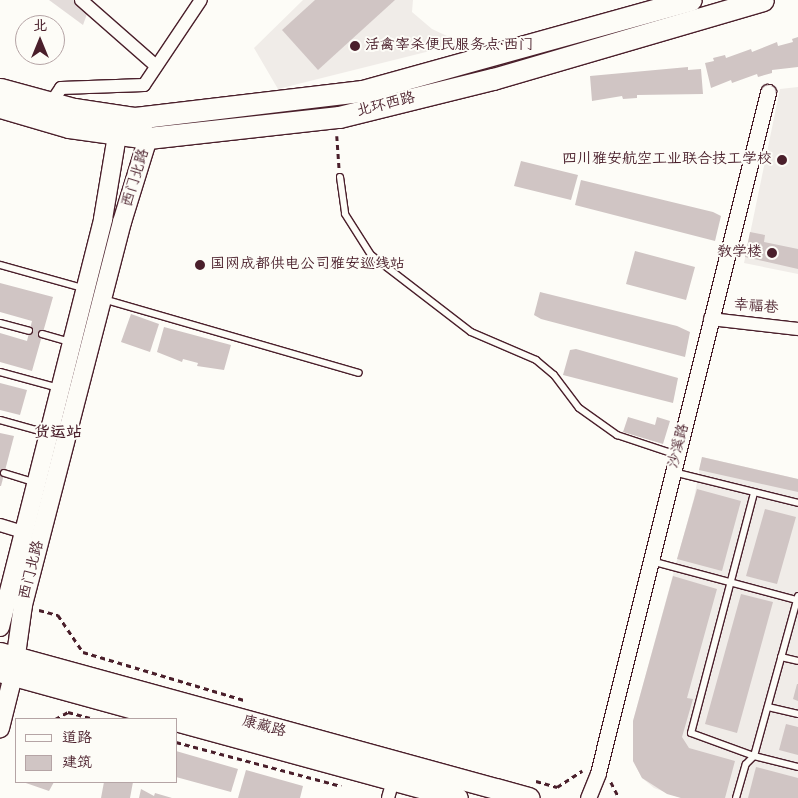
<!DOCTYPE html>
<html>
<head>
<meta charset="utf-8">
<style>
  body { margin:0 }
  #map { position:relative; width:798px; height:798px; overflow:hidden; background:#fdfcf7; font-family:Kalam,"LXGW WenKai TC",sans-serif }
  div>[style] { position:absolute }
  .built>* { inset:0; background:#f0ece8 }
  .green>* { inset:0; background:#e3dcda }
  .building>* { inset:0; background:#d0c5c4 }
  .path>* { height:2.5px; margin-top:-1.25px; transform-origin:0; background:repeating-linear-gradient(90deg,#4a1f2b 0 5px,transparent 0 9px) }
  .roads { filter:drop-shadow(1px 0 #4a1f2b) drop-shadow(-1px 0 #4a1f2b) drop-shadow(0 1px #4a1f2b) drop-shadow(0 -1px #4a1f2b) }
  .service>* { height:6px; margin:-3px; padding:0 3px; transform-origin:3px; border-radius:3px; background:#fdfcf7 }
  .minor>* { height:12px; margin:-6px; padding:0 6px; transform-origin:6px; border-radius:6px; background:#fdfcf7 }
  .tertiary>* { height:15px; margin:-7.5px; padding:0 7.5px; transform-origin:7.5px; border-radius:7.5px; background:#fdfcf7 }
  .secondary>* { height:18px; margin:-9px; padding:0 9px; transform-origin:9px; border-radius:9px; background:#fdfcf7 }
  .primary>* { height:20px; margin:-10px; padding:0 10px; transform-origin:10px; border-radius:10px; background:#fdfcf7 }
  .trunk>* { height:21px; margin:-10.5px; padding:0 10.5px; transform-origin:10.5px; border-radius:10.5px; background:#fdfcf7 }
  .dots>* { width:14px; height:14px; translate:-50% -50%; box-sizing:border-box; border:2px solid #fdfcf7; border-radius:50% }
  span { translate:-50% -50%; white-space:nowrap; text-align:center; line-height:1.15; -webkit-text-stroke:4px #fdfcf7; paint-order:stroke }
  .poi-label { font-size:15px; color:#4a1f2b }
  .left { translate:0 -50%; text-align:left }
  .right { translate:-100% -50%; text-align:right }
  .street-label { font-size:15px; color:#4a1f2b }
  .neighbourhood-label { font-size:16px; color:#4a1f2b; font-weight:700 }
  .legend { position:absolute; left:15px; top:718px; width:162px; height:65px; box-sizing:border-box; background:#fdfcf7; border:1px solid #b5a4a5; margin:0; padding:6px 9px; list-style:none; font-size:15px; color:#4a1f2b }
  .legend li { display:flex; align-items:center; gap:10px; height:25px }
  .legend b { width:25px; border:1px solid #b5a4a5 }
  .north { position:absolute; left:15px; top:15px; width:50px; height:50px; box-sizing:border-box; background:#fdfcf7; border:1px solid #b5a4a5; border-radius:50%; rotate:0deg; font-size:14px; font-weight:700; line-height:20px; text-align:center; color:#4a1f2b }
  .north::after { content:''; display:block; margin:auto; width:18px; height:22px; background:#4a1f2b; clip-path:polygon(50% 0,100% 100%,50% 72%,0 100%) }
</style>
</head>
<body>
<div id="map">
  <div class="built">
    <i style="clip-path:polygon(303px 0,413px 0,412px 12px,432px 29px,462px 43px,278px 89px,254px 48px)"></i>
    <i style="clip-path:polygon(798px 87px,798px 274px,744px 263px,780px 89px)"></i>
    <i style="clip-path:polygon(702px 457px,798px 479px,798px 798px,681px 798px,654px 788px,642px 778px,633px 761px,633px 721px,694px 498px)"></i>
  </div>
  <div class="green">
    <i style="clip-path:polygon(49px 0,92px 0,83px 25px)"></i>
  </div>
  <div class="building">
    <i style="clip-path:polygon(315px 0,395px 0,318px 70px,282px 30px)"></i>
    <i style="clip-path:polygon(798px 37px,798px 67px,772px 70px,772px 73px,758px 77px,757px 74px,732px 83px,731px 80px,711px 88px,705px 63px,714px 61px,713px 58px,725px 55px,726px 58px,751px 49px,752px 52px,777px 42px,778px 46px,793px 42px,792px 39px)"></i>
    <i style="clip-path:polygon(688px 67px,688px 70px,701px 69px,703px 94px,637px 95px,637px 98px,623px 99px,622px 96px,592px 101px,590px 76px)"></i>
    <i style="clip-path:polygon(521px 161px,578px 175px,571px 200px,514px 186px)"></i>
    <i style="clip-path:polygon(581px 180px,713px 212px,721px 216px,715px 241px,575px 205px)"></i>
    <i style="clip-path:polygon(750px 232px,765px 235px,764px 242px,798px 249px,798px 269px,745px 257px)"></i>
    <i style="clip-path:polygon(635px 251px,695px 267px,686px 300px,626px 284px)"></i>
    <i style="clip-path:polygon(0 283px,53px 297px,32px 371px,0 362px,0 333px,27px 341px,32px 321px,0 312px)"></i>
    <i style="clip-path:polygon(540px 292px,677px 326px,690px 332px,685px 357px,541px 319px,534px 315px)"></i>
    <i style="clip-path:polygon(131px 314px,159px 324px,150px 352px,121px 342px)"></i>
    <i style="clip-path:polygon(164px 327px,231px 345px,224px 370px,197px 366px,198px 363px,183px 359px,182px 362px,157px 352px)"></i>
    <i style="clip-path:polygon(576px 349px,678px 378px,673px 403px,563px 375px,570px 350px)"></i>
    <i style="clip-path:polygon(0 383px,27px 390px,20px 415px,0 410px)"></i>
    <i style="clip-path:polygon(628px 417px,655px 425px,657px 417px,670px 421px,663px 444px,623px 432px)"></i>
    <i style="clip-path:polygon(0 433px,14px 436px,1px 486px,0 486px)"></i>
    <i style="clip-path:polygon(702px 457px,798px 479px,798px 492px,699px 470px)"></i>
    <i style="clip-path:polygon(697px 489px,741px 501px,722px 571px,677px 559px)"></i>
    <i style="clip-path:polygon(765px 509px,796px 517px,777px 584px,746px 576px)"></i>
    <i style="clip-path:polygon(673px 576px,717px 589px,687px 698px,693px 699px,682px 737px,689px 748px,735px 761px,725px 798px,681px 798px,667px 794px,642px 778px,633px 761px,633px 721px)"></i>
    <i style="clip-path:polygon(741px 594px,773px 602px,737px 733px,705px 724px)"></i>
    <i style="clip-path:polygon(797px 684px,798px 684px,798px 701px,793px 699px)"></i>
    <i style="clip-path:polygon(786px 724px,798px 727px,798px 755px,779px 750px)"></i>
    <i style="clip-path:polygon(176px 751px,238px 769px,231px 792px,176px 777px)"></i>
    <i style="clip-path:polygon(756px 767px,798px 778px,798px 798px,748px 798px)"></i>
    <i style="clip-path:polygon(246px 770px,303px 786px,300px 798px,238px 798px)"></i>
    <i style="clip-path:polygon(23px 782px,54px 782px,49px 791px)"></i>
    <i style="clip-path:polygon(104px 782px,133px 782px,130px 798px,101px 798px)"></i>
    <i style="clip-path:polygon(141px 789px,154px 796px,155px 793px,172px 798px,139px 798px)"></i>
  </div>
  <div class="path">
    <i style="left:337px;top:136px;width:32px;rotate:86deg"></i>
    <i style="left:39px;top:610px;width:20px;rotate:15deg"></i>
    <i style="left:58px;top:615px;width:45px;rotate:56deg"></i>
    <i style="left:83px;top:652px;width:168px;rotate:16.6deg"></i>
    <i style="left:55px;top:719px;width:15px;rotate:-28deg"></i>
    <i style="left:68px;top:712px;width:27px;rotate:15deg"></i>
    <i style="left:176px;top:742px;width:171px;rotate:14.9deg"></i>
    <i style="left:536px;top:781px;width:22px;rotate:16deg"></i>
    <i style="left:557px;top:787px;width:30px;rotate:-33deg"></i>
    <i style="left:611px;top:782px;width:18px;rotate:63deg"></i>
  </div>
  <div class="roads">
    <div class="service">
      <i style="left:340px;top:177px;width:37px;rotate:82deg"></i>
      <i style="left:345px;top:214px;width:49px;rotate:57.6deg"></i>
      <i style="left:371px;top:255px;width:126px;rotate:37.6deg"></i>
      <i style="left:471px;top:332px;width:71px;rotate:23.3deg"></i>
      <i style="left:536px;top:360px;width:23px;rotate:40deg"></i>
      <i style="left:554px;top:375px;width:41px;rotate:52.9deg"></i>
      <i style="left:579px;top:408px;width:47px;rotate:35.4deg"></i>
      <i style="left:617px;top:435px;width:63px;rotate:18.4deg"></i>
      <i style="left:0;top:265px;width:86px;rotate:15.5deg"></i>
      <i style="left:103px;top:299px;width:266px;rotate:16.1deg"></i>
      <i style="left:0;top:323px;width:30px;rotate:15deg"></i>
      <i style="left:42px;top:334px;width:29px;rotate:16deg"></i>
      <i style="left:0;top:372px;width:61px;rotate:15.2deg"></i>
      <i style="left:0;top:420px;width:49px;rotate:15.5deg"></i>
      <i style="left:673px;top:472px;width:129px;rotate:13.9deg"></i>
      <i style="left:4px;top:473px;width:31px;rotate:17deg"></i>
      <i style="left:754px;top:493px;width:248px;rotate:104.7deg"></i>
      <i style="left:691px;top:733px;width:67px;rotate:20.1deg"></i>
      <i style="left:754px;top:756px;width:45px;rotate:14deg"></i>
      <i style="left:651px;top:561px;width:151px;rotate:15deg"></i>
      <i style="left:781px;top:657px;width:17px;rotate:13deg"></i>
      <i style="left:768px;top:707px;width:31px;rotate:13deg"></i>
      <i style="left:736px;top:798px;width:35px;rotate:-74deg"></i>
      <i style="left:746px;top:764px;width:11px;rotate:-45deg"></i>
      <i style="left:754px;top:756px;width:166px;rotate:-74.6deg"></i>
    </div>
    <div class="minor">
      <i style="left:81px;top:0;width:100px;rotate:41.3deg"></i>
      <i style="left:51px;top:103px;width:18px;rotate:-56deg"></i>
      <i style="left:61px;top:88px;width:83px;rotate:-2.1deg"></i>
      <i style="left:144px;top:85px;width:102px;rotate:-56.2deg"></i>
      <i style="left:710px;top:319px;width:89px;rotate:6.5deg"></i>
      <i style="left:0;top:525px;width:24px;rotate:17deg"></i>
      <i style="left:388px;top:798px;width:18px;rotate:-74deg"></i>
    </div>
    <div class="tertiary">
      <i style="left:588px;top:798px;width:27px;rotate:-68deg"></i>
      <i style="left:598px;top:773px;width:702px;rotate:-75.98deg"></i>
    </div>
    <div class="secondary">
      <i style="left:0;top:627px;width:421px;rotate:-75.8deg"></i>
      <i style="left:103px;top:219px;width:85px;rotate:-80.5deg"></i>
      <i style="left:117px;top:135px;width:25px;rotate:-43deg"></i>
      <i style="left:135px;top:118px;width:24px;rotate:57deg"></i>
      <i style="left:148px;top:138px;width:88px;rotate:107.2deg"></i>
      <i style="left:122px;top:222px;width:396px;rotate:104.5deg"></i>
      <i style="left:23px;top:605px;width:72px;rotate:98deg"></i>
      <i style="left:13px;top:676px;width:54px;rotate:104deg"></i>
    </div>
    <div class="primary">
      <i style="left:0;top:653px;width:549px;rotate:15.33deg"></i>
      <i style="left:0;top:672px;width:177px;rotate:15.4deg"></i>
      <i style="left:176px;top:721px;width:292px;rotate:15.3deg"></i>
    </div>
    <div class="trunk">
      <i style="left:0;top:89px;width:77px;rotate:15.1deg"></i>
      <i style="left:74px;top:109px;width:62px;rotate:8.4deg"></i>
      <i style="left:135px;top:118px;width:229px;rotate:-6.8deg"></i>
      <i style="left:362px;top:91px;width:341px;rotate:-15.5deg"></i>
      <i style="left:0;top:107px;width:72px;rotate:16.2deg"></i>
      <i style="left:69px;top:127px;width:80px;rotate:7.9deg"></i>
      <i style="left:148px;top:138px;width:192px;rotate:-6.3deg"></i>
      <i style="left:339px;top:117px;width:159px;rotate:-13.9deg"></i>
      <i style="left:493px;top:79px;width:281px;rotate:-16.3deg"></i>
    </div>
  </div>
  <div class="dots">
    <i style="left:355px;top:46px;background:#4a1f2b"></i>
    <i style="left:782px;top:160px;background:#4a1f2b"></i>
    <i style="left:772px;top:253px;background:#4a1f2b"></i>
    <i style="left:200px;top:265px;background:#4a1f2b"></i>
  </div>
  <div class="poi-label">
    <span class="left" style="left:365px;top:46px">活禽宰杀便民服务点·西门</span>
    <span class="right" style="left:772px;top:160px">四川雅安航空工业联合技工学校</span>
    <span class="right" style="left:762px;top:253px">教学楼</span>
    <span class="left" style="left:210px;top:265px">国网成都供电公司雅安巡线站</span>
  </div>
  <div class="street-label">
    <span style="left:386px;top:105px;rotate:-14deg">北环西路</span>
    <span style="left:136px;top:178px;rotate:-73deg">西门北路</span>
    <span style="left:756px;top:307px;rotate:5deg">幸福巷</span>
    <span style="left:679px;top:446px;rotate:-76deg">沙溪路</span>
    <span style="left:32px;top:570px;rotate:-76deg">西门北路</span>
    <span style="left:264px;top:727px;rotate:15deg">康藏路</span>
  </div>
  <div class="neighbourhood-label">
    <span style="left:58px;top:433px">货运站</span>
  </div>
  <ul class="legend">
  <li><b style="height:6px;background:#fdfcf7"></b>道路</li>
  <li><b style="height:14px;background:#d0c5c4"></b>建筑</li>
  </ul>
  <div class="north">北</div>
</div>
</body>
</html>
